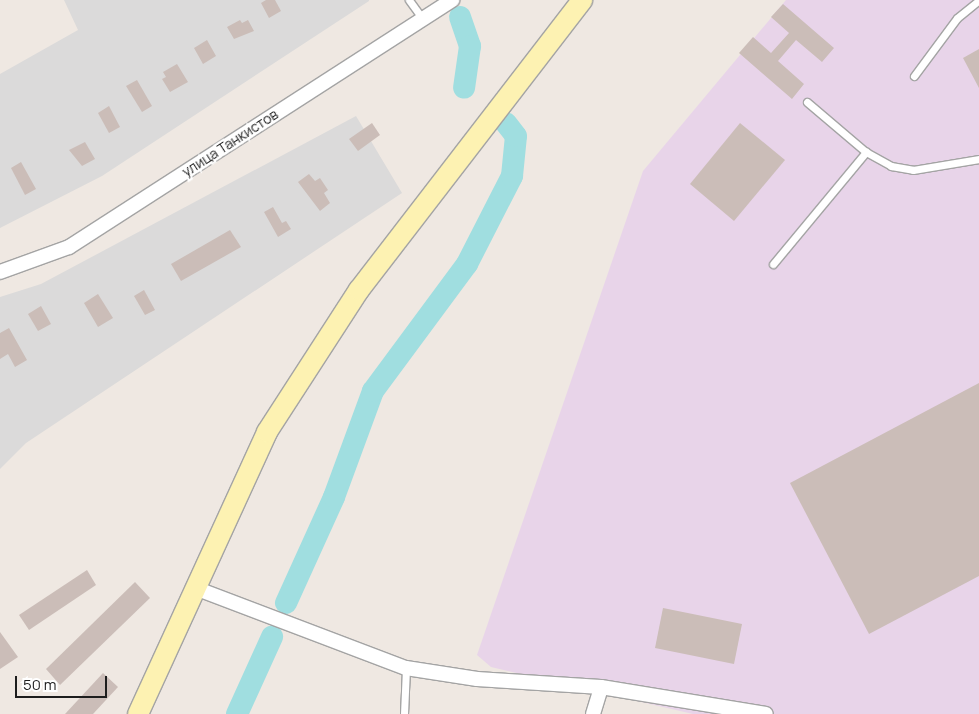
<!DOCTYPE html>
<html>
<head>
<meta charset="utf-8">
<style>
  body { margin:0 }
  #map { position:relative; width:979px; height:714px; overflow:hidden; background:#efe8e2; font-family:Manrope,sans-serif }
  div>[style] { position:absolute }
  .residential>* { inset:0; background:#dbdada }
  .industrial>* { inset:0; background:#e8d4e9 }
  .river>* { height:22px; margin:-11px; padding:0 11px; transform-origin:11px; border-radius:11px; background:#a0dee0 }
  .building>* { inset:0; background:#cbbdb8 }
  .roads { filter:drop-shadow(1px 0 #a4a4a4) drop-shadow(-1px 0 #a4a4a4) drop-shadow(0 1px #a4a4a4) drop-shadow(0 -1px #a4a4a4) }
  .lane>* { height:7px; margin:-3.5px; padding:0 3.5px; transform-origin:3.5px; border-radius:3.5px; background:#fff }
  .street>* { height:14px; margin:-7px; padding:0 7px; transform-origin:7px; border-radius:7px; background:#fff }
  .secondary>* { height:20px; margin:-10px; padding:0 10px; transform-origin:10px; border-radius:10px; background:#fdf2b2 }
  span { translate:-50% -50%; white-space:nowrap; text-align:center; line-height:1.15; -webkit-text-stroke:4.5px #fff; paint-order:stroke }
  .street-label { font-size:14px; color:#1d1d1d }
  .scale { position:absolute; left:15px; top:676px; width:92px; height:22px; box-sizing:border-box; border:2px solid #1d1d1d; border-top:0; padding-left:6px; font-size:15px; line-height:18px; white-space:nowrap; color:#1d1d1d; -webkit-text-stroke:4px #fff; paint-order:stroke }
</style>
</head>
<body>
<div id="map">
  <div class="residential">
    <i style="clip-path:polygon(64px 0,369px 0,369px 1px,102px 176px,0 228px,0 74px,78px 30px)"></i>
    <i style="clip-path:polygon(356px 116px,402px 193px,26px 443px,0 469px,0 297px,41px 284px)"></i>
  </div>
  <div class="industrial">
    <i style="clip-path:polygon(786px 0,979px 0,979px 714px,693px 714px,491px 667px,477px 655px,643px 171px)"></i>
  </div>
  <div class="river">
    <i style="left:460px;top:17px;width:31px;rotate:71deg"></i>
    <i style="left:470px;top:46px;width:42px;rotate:98.1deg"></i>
    <i style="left:286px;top:603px;width:116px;rotate:-65.6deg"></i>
    <i style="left:334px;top:497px;width:113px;rotate:-69.8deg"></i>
    <i style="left:373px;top:391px;width:158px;rotate:-53.5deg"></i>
    <i style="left:467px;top:264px;width:99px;rotate:-62.9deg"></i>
    <i style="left:512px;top:176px;width:40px;rotate:-84.3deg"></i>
    <i style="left:516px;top:136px;width:16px;rotate:-128deg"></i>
    <i style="left:237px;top:714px;width:85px;rotate:-65.6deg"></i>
  </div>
  <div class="building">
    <i style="clip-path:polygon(266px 0,275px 0,281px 11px,269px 18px,261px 3px)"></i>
    <i style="clip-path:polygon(783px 4px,834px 48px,822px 62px,796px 40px,778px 61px,804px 84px,792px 99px,739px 53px,753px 37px,771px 53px,789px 33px,771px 17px)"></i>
    <i style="clip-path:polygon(240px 20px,242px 23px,248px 20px,254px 31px,234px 39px,227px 27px)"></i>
    <i style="clip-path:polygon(207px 40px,216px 56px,203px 64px,194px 48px)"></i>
    <i style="clip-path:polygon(979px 49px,979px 88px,963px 58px)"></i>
    <i style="clip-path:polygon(177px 64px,188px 82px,170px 92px,162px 79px,166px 77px,163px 72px)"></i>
    <i style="clip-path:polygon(137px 80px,152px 106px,142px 112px,126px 86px)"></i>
    <i style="clip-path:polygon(109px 106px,120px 127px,109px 133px,98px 113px)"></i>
    <i style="clip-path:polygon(372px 123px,380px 135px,358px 151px,349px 139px)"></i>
    <i style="clip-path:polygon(740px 123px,785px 160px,734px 221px,690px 184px)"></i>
    <i style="clip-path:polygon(85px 142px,95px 159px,82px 166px,69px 150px)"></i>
    <i style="clip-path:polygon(21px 162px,36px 189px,25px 195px,11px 168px)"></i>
    <i style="clip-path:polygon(309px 174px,315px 181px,320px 178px,328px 190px,324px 193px,330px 203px,320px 211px,298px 182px)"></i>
    <i style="clip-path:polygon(273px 207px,282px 223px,286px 221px,291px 229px,278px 237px,264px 212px)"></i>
    <i style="clip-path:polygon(230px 230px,241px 247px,181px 281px,171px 264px)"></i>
    <i style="clip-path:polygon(144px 290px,155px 310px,145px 315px,134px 296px)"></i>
    <i style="clip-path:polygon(98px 294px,113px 318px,98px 327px,84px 303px)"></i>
    <i style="clip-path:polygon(41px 306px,51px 324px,38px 331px,28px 314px)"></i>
    <i style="clip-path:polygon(9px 328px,27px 360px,15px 367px,8px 354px,0 359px,0 333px)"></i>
    <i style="clip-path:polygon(979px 383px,979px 576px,869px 634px,790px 483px)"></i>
    <i style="clip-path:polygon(87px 570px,96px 585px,29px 630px,19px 615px)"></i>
    <i style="clip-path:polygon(135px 582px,150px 598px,60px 685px,46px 669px)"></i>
    <i style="clip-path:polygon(663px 608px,742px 624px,734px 664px,655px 648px)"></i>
    <i style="clip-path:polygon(0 632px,18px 657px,0 669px)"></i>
    <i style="clip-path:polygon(103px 673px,118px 687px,93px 714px,65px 714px)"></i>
  </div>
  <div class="roads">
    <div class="lane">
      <i style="left:409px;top:0;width:24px;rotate:54deg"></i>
      <i style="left:914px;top:76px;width:72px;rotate:-53.4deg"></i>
      <i style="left:957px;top:18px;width:28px;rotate:-39deg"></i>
      <i style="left:807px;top:102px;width:77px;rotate:40.3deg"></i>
      <i style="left:866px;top:152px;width:29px;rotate:29deg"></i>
      <i style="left:891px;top:166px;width:22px;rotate:10deg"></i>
      <i style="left:913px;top:170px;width:67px;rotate:-9.5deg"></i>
      <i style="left:773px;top:264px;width:146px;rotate:-50.3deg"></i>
      <i style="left:404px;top:714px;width:46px;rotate:-87.5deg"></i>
    </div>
    <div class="street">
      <i style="left:0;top:272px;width:73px;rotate:-19.9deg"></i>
      <i style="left:69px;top:247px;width:456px;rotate:-32.8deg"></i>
      <i style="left:195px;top:588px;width:226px;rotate:20.8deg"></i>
      <i style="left:406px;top:668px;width:72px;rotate:8.8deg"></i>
      <i style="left:477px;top:679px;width:124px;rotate:3.7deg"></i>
      <i style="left:601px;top:687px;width:167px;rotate:9.3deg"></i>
      <i style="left:593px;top:714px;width:28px;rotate:-73deg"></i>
    </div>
    <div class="secondary">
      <i style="left:138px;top:714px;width:310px;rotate:-65.4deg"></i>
      <i style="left:267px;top:432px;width:169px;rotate:-57.1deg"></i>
      <i style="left:359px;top:290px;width:366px;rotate:-52.4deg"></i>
    </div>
  </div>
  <div class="street-label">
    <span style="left:230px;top:143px;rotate:-33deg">улица Танкистов</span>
  </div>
  <div class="scale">50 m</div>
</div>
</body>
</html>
